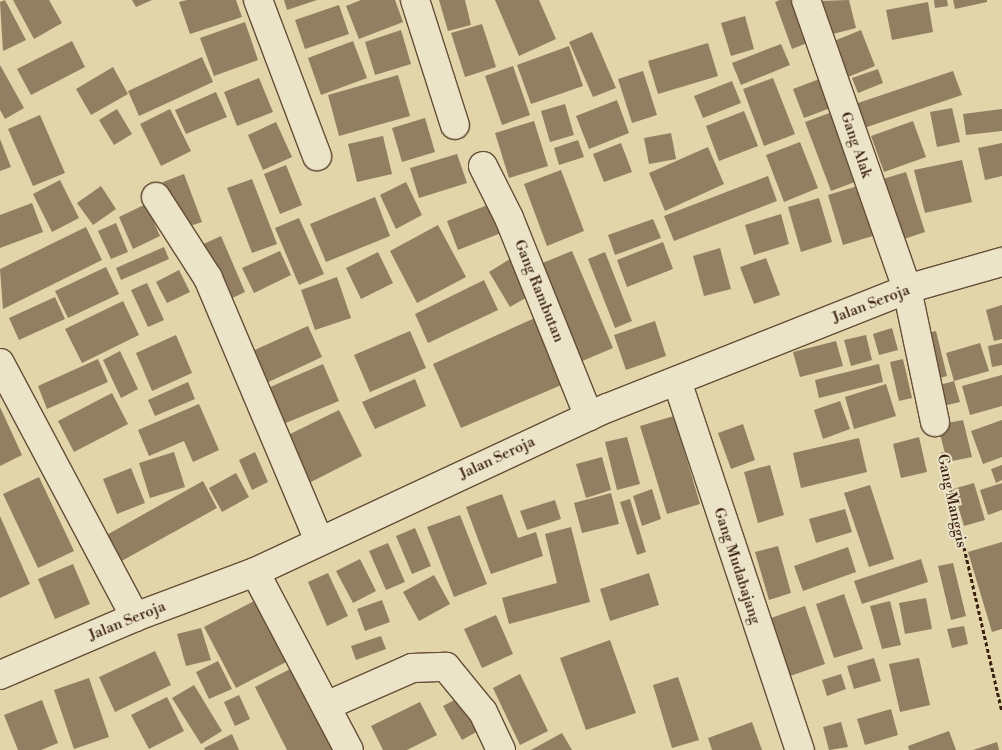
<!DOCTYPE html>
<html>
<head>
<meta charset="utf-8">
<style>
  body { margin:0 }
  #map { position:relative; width:1002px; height:750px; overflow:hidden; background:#e2d5aa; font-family:"Libre Bodoni",serif }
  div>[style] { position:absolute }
  .building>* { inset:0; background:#927e60 }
  .path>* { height:3px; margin-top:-1.5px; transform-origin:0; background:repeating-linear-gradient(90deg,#3b200f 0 4px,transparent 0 6.5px) }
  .roads { filter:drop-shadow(1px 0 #654d36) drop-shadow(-1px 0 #654d36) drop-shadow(0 1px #654d36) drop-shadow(0 -1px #654d36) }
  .minor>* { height:28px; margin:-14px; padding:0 14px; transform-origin:14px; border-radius:14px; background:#ece4c8 }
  span { translate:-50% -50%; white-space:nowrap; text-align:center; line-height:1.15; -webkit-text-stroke:4px #ece4c8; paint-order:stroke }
  .street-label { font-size:15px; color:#3b200f }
</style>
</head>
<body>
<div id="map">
  <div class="building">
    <i style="clip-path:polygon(5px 0,26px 40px,3px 51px,0 2px)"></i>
    <i style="clip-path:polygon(13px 0,49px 0,62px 23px,34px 39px)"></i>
    <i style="clip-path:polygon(132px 0,152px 0,136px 7px)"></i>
    <i style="clip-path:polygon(187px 0,236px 0,242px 17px,190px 34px,179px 2px)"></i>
    <i style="clip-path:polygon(284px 0,317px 0,287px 10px)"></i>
    <i style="clip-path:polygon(361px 0,395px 0,403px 22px,359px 39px,346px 6px)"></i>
    <i style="clip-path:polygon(439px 0,465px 0,471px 25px,448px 31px)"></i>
    <i style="clip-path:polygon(495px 0,539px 0,556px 39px,519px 56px)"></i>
    <i style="clip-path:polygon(780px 0,797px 0,812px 41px,792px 49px,775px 2px)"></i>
    <i style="clip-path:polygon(849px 0,856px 28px,829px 35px,820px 1px)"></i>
    <i style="clip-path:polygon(934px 0,947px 0,948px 6px,935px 8px)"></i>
    <i style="clip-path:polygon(953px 0,987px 0,987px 2px,955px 9px)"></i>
    <i style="clip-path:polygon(928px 2px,933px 32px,892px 40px,886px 10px)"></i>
    <i style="clip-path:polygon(339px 5px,349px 34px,305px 49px,295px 20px)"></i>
    <i style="clip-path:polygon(745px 16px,754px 49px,731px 56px,721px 23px)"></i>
    <i style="clip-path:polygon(245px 22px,258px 60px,214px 76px,200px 38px)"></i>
    <i style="clip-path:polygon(482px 24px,496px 67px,465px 77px,451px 33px)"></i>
    <i style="clip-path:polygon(401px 30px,411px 64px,375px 75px,365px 42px)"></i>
    <i style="clip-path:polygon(861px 30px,875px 66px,848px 77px,834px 41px)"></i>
    <i style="clip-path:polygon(592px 32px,616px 88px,593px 97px,569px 42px)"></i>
    <i style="clip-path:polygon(72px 41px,85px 67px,31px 95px,17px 69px)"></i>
    <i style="clip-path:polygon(353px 41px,367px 78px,321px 95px,308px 58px)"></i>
    <i style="clip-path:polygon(708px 43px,718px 76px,658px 94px,648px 61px)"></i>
    <i style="clip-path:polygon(781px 44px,790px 65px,741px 85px,732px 63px)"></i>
    <i style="clip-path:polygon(569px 46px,583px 86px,531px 104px,517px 65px)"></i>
    <i style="clip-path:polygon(202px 57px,213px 82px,139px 116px,128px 91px)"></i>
    <i style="clip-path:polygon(0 65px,24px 108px,5px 119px,0 110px)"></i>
    <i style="clip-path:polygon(513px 66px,530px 115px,502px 125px,485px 76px)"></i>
    <i style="clip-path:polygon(113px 67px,128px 94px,91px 115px,76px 89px)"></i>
    <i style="clip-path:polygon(878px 69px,883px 83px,858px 93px,852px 78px)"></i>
    <i style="clip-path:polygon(643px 71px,657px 115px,632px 123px,618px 79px)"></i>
    <i style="clip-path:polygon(953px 71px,962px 95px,864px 128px,855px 104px)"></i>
    <i style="clip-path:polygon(398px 75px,410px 116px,339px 136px,328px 95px)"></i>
    <i style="clip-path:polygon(259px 78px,273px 112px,237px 126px,224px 92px)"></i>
    <i style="clip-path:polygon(773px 78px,795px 134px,764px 146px,743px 89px)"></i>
    <i style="clip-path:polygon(822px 78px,833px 107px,804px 118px,793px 89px)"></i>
    <i style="clip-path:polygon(732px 81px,741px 103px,703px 118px,694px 96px)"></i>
    <i style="clip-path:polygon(216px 92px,227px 117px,186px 134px,175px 110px)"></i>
    <i style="clip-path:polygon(617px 100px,629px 133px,589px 149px,576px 116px)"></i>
    <i style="clip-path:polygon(565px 104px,574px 135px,550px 142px,541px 111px)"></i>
    <i style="clip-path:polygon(952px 108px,960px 142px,937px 147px,930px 112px)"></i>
    <i style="clip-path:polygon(117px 109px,132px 134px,114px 145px,99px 120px)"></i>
    <i style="clip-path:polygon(170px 109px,191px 151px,161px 166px,140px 124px)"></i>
    <i style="clip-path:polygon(1002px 109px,1002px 131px,966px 135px,963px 114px)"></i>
    <i style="clip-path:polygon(744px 111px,758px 146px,719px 161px,706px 126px)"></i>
    <i style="clip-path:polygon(835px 111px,860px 180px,831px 191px,805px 122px)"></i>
    <i style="clip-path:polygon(40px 115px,65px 173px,33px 186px,8px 129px)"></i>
    <i style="clip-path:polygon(425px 118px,435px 152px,402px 162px,392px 128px)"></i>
    <i style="clip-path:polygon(534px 121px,548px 166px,509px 178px,495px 133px)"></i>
    <i style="clip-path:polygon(913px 121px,926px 157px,884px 172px,871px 136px)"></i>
    <i style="clip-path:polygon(276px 122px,292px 157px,263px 170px,248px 135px)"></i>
    <i style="clip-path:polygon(671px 133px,676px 159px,649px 164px,644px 138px)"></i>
    <i style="clip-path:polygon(383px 136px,392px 174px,357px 182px,348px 144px)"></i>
    <i style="clip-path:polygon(0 139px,11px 167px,0 171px)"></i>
    <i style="clip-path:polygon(578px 140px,584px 157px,559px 165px,554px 148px)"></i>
    <i style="clip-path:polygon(800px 142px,818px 188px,784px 202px,766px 155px)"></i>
    <i style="clip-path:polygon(621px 143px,632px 172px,604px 182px,593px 154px)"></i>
    <i style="clip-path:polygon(1002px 143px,1002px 176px,985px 180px,978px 148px)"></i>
    <i style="clip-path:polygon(708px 147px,724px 184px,665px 211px,649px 173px)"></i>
    <i style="clip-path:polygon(457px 154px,467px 183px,419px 198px,410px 168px)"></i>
    <i style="clip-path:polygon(962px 160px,972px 202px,925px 213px,914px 170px)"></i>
    <i style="clip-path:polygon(286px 165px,302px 205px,280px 214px,264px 174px)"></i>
    <i style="clip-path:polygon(561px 170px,584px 231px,547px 246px,524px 184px)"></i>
    <i style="clip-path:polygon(906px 172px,925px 232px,895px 242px,876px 181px)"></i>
    <i style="clip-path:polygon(184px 174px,202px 222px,181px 229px,163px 182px)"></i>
    <i style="clip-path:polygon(768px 176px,777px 201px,674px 241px,664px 216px)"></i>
    <i style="clip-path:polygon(252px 179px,277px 244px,252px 253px,227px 188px)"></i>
    <i style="clip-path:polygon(60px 180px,79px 218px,52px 232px,33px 194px)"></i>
    <i style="clip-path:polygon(406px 182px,422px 215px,396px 229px,380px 195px)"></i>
    <i style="clip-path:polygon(861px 185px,876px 235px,843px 245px,828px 195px)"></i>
    <i style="clip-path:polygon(101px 186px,116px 209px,93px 225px,77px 203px)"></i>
    <i style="clip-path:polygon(375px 197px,390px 236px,326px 262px,310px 224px)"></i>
    <i style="clip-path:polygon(819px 198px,832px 242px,801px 252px,788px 207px)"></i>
    <i style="clip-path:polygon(32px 203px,43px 232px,0 248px,0 215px)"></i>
    <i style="clip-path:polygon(146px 204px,160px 236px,133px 249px,119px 217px)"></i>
    <i style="clip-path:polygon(490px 204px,501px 233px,458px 250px,447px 221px)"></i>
    <i style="clip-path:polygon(781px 214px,789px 244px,754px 255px,745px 225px)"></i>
    <i style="clip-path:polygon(299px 218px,324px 274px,299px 285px,275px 228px)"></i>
    <i style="clip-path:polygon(653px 219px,661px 238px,615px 255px,608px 235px)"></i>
    <i style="clip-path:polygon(116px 223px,128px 252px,111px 259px,98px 231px)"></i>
    <i style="clip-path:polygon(438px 225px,466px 277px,417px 303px,390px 251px)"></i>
    <i style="clip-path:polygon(86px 227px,102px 260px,3px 309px,0 269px)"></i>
    <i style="clip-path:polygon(221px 236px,245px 292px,224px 302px,199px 246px)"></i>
    <i style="clip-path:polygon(663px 242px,673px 269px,627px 287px,617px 260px)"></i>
    <i style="clip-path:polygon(164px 247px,169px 259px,121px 280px,116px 268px)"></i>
    <i style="clip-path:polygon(720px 248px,731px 289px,704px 296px,693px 256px)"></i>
    <i style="clip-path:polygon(280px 251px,291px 275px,254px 293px,242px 268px)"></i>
    <i style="clip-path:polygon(572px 251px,613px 348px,580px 362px,540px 264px)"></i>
    <i style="clip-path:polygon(378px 252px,393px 283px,361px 299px,346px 268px)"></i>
    <i style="clip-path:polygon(605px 252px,632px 321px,615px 328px,588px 259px)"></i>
    <i style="clip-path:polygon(513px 257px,534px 293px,510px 307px,489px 272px)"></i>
    <i style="clip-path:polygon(766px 258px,780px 295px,754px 304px,740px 267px)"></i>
    <i style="clip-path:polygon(106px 267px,119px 294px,68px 318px,55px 291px)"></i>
    <i style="clip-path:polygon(179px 270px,190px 292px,167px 303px,156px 282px)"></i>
    <i style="clip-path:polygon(337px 277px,351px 318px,315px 330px,301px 290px)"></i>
    <i style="clip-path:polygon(484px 280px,498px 310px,428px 343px,415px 314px)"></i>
    <i style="clip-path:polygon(147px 283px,164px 320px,148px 327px,131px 290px)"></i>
    <i style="clip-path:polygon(55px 297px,65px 319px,19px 340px,9px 318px)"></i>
    <i style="clip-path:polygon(123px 301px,139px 335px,82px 363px,65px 329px)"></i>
    <i style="clip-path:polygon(1002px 305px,1002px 339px,994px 341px,986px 310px)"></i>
    <i style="clip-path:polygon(537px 317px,566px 383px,461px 428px,433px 364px)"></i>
    <i style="clip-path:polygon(655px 321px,666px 356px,626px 370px,614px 335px)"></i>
    <i style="clip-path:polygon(308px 326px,322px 357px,262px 385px,248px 353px)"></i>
    <i style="clip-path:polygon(892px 328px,898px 350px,879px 355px,873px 334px)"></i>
    <i style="clip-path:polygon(410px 331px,426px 368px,370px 392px,354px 355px)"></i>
    <i style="clip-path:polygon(936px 331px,947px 376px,929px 381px,918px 336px)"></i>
    <i style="clip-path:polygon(176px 335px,192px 373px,152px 391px,136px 353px)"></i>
    <i style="clip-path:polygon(866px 335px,872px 360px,851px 366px,844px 340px)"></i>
    <i style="clip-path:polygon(836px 341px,843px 366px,800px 377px,793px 352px)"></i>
    <i style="clip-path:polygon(980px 343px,989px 371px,954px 381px,960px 402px,939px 407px,933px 387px,954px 381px,946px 353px)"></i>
    <i style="clip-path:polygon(1002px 343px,1002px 365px,992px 367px,988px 346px)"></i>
    <i style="clip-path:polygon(120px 351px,138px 389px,121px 398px,103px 360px)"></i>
    <i style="clip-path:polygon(98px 359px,108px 382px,47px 409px,38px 386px)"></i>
    <i style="clip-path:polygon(903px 359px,912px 398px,899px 401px,890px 362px)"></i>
    <i style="clip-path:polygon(323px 364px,339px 401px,276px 427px,261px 391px)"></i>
    <i style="clip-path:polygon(879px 364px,883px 382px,819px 398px,815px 380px)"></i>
    <i style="clip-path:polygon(1002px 375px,1002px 406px,970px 415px,962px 386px)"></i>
    <i style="clip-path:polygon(415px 379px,426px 406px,375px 429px,362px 402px)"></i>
    <i style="clip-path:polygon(188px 382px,195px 399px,155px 416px,148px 400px)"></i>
    <i style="clip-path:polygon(886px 384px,896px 416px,854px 429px,845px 397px)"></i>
    <i style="clip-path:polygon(112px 393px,128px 424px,74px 452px,58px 421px)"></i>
    <i style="clip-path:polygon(840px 401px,850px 429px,823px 439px,814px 410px)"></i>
    <i style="clip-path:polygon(199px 404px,219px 450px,193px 462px,184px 441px,149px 456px,138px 430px)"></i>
    <i style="clip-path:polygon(0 407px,22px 455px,0 466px)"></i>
    <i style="clip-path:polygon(339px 410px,362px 456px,309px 483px,286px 436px)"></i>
    <i style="clip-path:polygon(674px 416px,700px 504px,667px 514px,640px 426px)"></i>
    <i style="clip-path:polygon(963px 420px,972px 457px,947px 462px,938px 425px)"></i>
    <i style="clip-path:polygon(1002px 420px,1002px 457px,983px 464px,971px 431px)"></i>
    <i style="clip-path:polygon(743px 424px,755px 460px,731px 469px,718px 433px)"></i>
    <i style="clip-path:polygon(627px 437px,640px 484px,617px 490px,605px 442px)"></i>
    <i style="clip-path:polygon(919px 437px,927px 472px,901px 478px,893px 444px)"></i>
    <i style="clip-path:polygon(859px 438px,867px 472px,801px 488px,793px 453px)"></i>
    <i style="clip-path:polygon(174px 452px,185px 487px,150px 498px,139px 463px)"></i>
    <i style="clip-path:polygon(255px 452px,268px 482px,252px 490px,239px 460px)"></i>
    <i style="clip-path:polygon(602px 457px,611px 490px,586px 498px,576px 464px)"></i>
    <i style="clip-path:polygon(770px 465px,784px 515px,758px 523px,744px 472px)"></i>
    <i style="clip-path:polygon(1002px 465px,1002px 480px,996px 483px,991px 469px)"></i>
    <i style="clip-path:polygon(131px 468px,145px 503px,117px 514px,103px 479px)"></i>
    <i style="clip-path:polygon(236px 473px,249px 497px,222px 512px,209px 488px)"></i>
    <i style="clip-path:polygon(39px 477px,74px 551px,38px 568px,3px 494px)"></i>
    <i style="clip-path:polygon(203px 481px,217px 508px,118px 563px,103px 537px)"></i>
    <i style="clip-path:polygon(974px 483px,985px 520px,964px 526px,953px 489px)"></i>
    <i style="clip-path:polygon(1002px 483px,1002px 510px,988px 515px,980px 490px)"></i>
    <i style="clip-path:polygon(870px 485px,894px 559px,869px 567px,844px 493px)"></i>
    <i style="clip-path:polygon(652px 489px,661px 519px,642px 526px,633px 496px)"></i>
    <i style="clip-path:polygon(611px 493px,619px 524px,582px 533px,574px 503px)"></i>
    <i style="clip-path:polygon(502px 494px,518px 538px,536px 532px,543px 556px,491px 574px,466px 507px)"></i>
    <i style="clip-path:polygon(630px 499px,646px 552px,637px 555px,620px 502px)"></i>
    <i style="clip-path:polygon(555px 500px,561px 519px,527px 530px,520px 511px)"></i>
    <i style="clip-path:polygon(845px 509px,852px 532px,816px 543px,809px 519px)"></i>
    <i style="clip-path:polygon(460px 515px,487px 584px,454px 597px,427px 527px)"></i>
    <i style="clip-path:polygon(0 516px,30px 584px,0 598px)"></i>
    <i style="clip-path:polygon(571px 527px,590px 602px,509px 624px,502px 598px,557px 583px,545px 534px)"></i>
    <i style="clip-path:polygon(415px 528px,431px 566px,412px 574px,396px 536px)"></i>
    <i style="clip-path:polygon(1002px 542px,1002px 629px,992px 632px,968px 552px)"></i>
    <i style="clip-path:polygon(388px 543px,405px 582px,386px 590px,369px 551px)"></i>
    <i style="clip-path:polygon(778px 546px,791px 593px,769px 600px,755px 552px)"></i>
    <i style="clip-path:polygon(848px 547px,856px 572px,803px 591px,794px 566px)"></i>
    <i style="clip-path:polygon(360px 559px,376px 591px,353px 603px,336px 571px)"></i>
    <i style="clip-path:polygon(921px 559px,928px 582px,862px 604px,854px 581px)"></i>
    <i style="clip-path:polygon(953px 563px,966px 616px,951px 620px,938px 566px)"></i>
    <i style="clip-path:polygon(73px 564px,90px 604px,55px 619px,38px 579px)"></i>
    <i style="clip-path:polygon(328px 573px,348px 616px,327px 626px,308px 582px)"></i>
    <i style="clip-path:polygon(649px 573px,659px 605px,610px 621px,600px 589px)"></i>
    <i style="clip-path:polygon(434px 575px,450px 604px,419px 621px,403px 592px)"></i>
    <i style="clip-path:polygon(844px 594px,863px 649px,834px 658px,816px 604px)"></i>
    <i style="clip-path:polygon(926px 598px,932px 629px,905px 634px,899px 603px)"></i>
    <i style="clip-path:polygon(256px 600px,288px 661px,236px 688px,204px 627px)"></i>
    <i style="clip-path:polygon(382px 600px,390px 622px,365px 631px,357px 609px)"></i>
    <i style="clip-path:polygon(890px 601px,901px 645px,882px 649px,870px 606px)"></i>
    <i style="clip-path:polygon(805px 606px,825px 664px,790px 676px,771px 618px)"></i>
    <i style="clip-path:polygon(496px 615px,513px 654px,482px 668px,464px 629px)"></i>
    <i style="clip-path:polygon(964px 626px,968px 644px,952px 648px,947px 629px)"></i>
    <i style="clip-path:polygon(201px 628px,211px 660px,186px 666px,177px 634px)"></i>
    <i style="clip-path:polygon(381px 636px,386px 649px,356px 660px,351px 646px)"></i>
    <i style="clip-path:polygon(610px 640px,636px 713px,586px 730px,560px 658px)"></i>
    <i style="clip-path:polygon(155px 651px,171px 685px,115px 712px,99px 677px)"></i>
    <i style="clip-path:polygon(874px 658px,881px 681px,854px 689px,847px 666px)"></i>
    <i style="clip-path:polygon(919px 658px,930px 705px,900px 712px,889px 664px)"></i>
    <i style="clip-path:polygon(218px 661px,232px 689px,209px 699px,196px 672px)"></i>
    <i style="clip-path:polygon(294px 667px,335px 750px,287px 750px,255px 687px)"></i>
    <i style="clip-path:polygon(520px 674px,548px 731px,520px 745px,493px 688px)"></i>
    <i style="clip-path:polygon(841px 674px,846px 689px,827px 696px,822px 680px)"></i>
    <i style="clip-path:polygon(678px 677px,699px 740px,672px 748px,653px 685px)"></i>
    <i style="clip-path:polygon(89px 678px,109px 737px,74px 749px,54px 690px)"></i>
    <i style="clip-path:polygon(194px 685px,222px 731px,201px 744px,172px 698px)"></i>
    <i style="clip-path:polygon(239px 695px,250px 719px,235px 726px,224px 702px)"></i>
    <i style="clip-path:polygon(462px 696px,480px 730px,462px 740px,443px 706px)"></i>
    <i style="clip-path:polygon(167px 697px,184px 731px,149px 749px,131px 715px)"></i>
    <i style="clip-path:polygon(42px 700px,58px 743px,41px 750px,18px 750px,4px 715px)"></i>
    <i style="clip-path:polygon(420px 702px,437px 735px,407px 750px,383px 750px,371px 726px)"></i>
    <i style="clip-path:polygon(891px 709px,898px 735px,865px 745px,857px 719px)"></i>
    <i style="clip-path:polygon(752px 722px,762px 750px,712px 750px,708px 738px)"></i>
    <i style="clip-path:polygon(841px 722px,848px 747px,829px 750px,823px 727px)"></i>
    <i style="clip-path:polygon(949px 731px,956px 750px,909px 750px,908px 746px)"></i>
    <i style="clip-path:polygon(562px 733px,572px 750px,531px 750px)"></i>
    <i style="clip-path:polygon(232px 734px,239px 750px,205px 750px,204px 748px)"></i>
    <i style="clip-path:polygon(997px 742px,999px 750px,973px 750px)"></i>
  </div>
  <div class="path">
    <i style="left:942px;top:452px;width:266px;rotate:77deg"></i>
  </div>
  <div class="roads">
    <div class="minor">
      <i style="left:258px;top:0;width:167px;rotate:69.3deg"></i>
      <i style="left:415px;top:0;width:131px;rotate:72.3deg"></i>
      <i style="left:806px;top:0;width:306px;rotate:70.7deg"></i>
      <i style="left:907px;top:289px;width:136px;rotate:78.1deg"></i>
      <i style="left:483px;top:166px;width:58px;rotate:63.4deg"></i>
      <i style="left:509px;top:218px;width:214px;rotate:68.1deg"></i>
      <i style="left:156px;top:197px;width:96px;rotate:57.3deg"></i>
      <i style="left:208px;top:278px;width:283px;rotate:67.1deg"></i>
      <i style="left:0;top:363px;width:288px;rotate:62deg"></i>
      <i style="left:677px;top:381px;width:389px;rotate:71.6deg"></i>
      <i style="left:255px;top:572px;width:201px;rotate:62.2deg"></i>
      <i style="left:0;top:675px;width:147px;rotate:-23.2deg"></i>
      <i style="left:135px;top:617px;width:128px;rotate:-20.6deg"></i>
      <i style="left:255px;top:572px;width:388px;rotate:-25deg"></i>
      <i style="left:607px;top:408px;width:323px;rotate:-21.6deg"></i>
      <i style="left:907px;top:289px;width:99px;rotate:-15.9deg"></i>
      <i style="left:326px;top:706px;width:94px;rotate:-23.8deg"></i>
      <i style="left:412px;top:668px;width:34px;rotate:-2deg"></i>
      <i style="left:446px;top:667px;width:58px;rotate:50.6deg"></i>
      <i style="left:483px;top:712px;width:42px;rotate:64.7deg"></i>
    </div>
  </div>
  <div class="street-label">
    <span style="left:856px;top:145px;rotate:71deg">Gang Alak</span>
    <span style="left:539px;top:291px;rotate:68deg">Gang Rambutan</span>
    <span style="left:871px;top:304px;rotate:-21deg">Jalan Seroja</span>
    <span style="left:497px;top:458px;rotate:-25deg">Jalan Seroja</span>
    <span style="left:952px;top:501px;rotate:78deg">Gang Manggis</span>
    <span style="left:737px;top:566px;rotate:72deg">Gang Mudabajang</span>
    <span style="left:127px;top:621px;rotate:-22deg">Jalan Seroja</span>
  </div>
</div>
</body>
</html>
